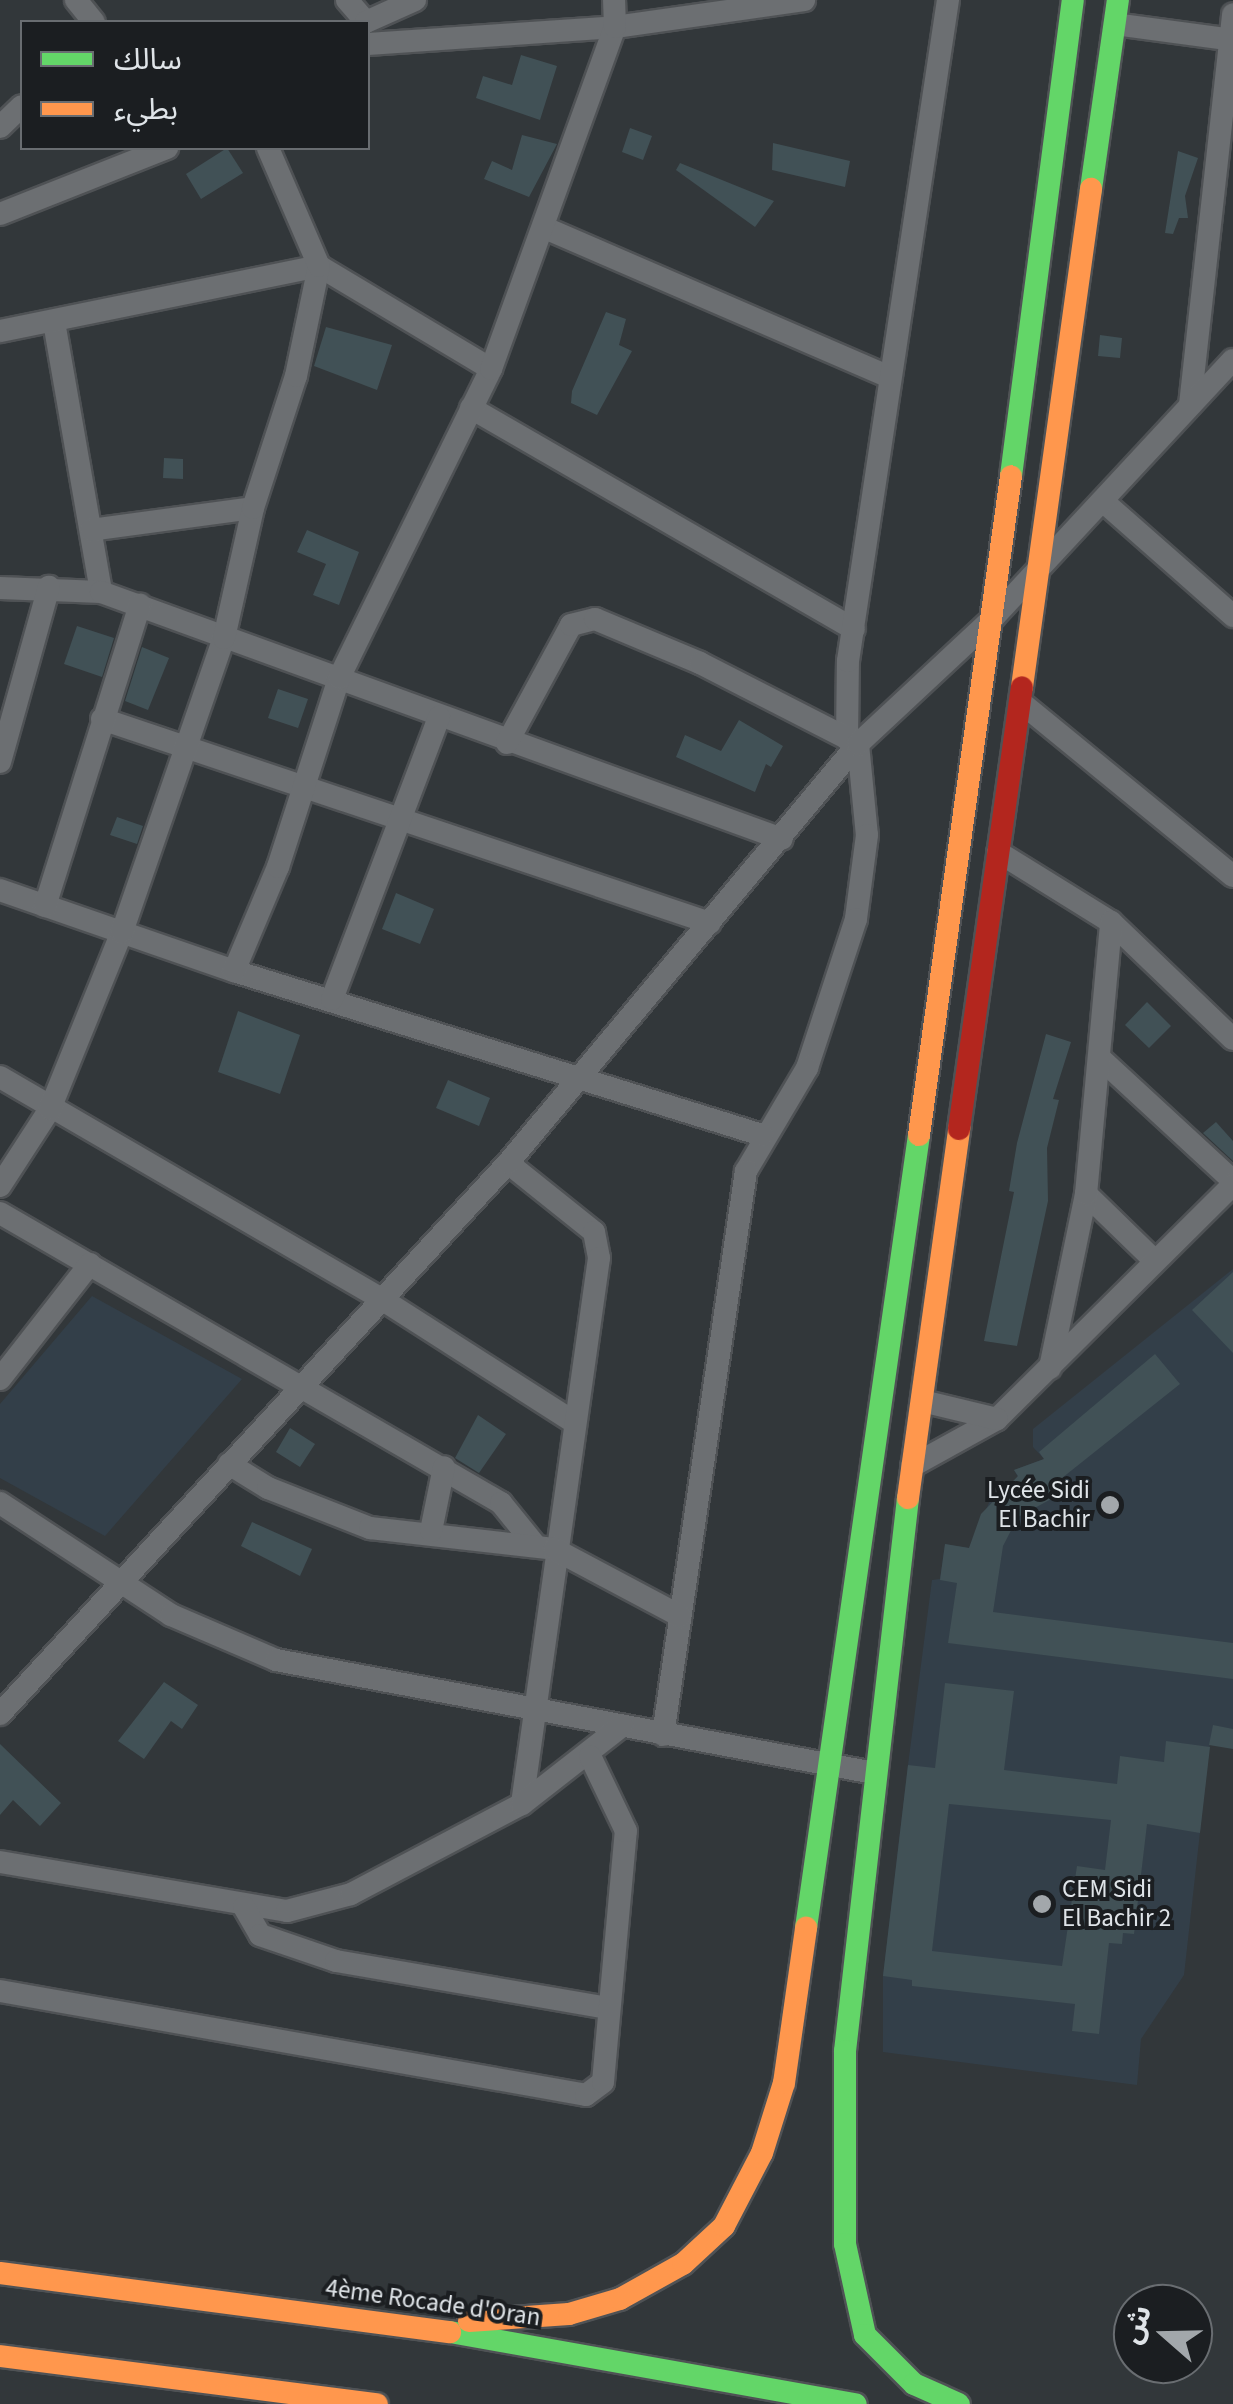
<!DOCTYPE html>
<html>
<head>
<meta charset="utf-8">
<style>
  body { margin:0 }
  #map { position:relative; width:1233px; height:2404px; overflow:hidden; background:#32373a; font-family:"Source Sans 3","Noto Sans Arabic",sans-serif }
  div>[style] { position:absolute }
  .built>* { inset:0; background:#333f49 }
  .building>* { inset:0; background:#415156 }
  .roads { filter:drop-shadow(2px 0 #4f5255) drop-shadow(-2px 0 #4f5255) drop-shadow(0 2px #4f5255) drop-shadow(0 -2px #4f5255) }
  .street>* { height:22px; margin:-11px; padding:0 11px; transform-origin:11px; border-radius:11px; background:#6c6f72 }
  .fast>* { height:22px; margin:-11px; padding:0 11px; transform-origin:11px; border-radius:11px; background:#63d668 }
  .slow>* { height:22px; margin:-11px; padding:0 11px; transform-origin:11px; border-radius:11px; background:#ff974d }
  .jam>* { height:22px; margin:-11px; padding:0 11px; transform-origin:11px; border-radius:11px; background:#b3261e }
  .dots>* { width:28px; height:28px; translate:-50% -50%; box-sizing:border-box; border:5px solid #1b1e21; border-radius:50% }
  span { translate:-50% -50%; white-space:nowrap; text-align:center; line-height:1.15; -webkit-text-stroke:8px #1b1e21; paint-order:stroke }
  .poi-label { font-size:25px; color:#dfe4e8 }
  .right { translate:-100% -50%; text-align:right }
  .left { translate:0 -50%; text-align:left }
  .street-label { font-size:25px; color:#dfe4e8 }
  .legend { position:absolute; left:20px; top:20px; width:350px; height:130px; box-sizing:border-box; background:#1b1e21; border:2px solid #696d71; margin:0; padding:12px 18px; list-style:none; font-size:30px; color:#dfe4e8 }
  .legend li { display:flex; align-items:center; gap:20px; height:50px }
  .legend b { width:50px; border:2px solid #696d71 }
  .north { position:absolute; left:1113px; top:2284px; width:100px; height:100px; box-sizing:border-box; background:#1b1e21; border:2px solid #696d71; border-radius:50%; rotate:290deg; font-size:28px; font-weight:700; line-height:40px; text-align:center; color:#dfe4e8 }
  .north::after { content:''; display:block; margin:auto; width:35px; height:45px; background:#a2a7ab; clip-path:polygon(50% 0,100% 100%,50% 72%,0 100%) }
</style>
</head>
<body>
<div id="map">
  <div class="built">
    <i style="clip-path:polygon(1233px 1269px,1233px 1746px,1210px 1743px,1184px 1975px,1141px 2039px,1137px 2085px,883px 2052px,883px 1976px,908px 1765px,932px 1580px,940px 1579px,945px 1544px,969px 1548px,992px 1496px,1019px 1479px,1014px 1470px,1044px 1459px,1033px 1447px,1033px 1429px)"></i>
    <i style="clip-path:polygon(92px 1296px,242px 1379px,105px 1536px,0 1478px,0 1404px)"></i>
  </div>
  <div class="building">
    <i style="clip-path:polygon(521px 55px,557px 66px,540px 120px,476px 98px,483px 76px,512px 85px)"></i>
    <i style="clip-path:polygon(630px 128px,652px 136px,643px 160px,622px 152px)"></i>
    <i style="clip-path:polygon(522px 135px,557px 144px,529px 197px,484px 179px,492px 161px,512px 170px)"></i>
    <i style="clip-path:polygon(773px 143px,850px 161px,845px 187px,772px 170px)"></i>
    <i style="clip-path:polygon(227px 148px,243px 173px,201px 199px,186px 174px)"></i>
    <i style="clip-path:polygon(1178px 151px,1198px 158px,1185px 196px,1188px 218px,1179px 218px,1173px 234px,1165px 233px)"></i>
    <i style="clip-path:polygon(680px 163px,774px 201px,755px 227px,676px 170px)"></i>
    <i style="clip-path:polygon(606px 312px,626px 319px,619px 345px,632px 351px,597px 415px,571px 403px,572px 391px)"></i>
    <i style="clip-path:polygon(326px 327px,392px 345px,377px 390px,314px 366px)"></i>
    <i style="clip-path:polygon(1100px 335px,1122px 338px,1120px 358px,1098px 356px)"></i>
    <i style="clip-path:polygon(164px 458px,183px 459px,183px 479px,163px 478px)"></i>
    <i style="clip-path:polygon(307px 530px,359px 552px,339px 605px,313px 595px,326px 564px,297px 552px)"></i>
    <i style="clip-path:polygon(77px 626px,114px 638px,102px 677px,64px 664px)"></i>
    <i style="clip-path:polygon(142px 647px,169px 658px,148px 710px,125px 701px)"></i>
    <i style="clip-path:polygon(278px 689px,308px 699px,298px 728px,268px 718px)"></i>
    <i style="clip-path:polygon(739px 720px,783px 746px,771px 767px,766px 764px,755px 792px,676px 757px,685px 735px,721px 751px)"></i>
    <i style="clip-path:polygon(117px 817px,143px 826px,137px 844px,110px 835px)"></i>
    <i style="clip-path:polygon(396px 893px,434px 909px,420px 944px,382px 929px)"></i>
    <i style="clip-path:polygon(1147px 1002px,1171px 1026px,1149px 1048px,1125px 1025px)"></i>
    <i style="clip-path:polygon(238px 1011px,300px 1035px,280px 1094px,218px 1072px)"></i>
    <i style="clip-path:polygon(1046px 1034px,1071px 1042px,1053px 1099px,1059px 1100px,1047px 1148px,1048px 1201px,1017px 1346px,984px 1341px,1014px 1192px,1009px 1191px,1017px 1143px)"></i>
    <i style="clip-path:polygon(448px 1080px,490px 1098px,479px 1126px,436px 1108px)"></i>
    <i style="clip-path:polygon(1216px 1122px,1233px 1141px,1233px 1161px,1203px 1133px)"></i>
    <i style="clip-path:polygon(1233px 1272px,1233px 1353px,1192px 1310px)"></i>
    <i style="clip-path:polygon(1155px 1354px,1180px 1384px,1062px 1478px,1055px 1497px,1018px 1517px,1003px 1546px,993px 1612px,1233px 1643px,1233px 1679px,948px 1643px,957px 1583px,940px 1580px,945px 1544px,969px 1548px,981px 1514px,1018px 1476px,1014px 1470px,1044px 1459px,1039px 1452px)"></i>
    <i style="clip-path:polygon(478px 1415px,506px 1434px,479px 1473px,455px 1458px)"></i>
    <i style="clip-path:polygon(290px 1428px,315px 1444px,300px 1467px,276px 1452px)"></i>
    <i style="clip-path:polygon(252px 1522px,312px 1549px,300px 1576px,241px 1546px)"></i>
    <i style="clip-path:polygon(164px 1682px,198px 1705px,182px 1729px,171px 1721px,144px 1759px,118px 1741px)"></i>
    <i style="clip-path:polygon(evenodd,945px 1683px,1014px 1691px,1004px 1770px,1117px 1784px,1120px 1756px,1164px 1762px,1166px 1741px,1210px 1747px,1200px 1833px,1147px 1824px,1134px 1934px,1123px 1933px,1122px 1944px,1109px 1943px,1099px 2034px,1072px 2031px,1075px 2004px,912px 1986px,912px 1980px,883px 1976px,908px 1765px,935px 1768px,945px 1683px,949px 1804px,1111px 1820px,1105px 1870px,1077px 1866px,1062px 1966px,932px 1951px,949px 1804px)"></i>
    <i style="clip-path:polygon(1213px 1725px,1233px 1729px,1233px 1749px,1209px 1745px)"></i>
    <i style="clip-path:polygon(0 1744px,61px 1803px,40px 1826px,13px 1800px,0 1815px)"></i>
  </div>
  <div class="roads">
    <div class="street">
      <i style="left:76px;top:0;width:28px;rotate:51deg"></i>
      <i style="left:347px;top:0;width:29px;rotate:49deg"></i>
      <i style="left:366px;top:22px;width:54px;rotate:-24.2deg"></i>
      <i style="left:1115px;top:24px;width:119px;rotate:7.7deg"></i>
      <i style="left:368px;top:44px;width:248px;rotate:-3.9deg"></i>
      <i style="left:615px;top:27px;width:191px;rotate:-8.1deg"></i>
      <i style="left:0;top:127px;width:30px;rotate:-44deg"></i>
      <i style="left:0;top:214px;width:180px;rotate:-21.6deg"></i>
      <i style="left:545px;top:228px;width:376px;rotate:23.4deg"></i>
      <i style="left:54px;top:322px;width:274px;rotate:80.1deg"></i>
      <i style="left:0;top:331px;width:326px;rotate:-11.5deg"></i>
      <i style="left:319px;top:266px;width:200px;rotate:30.9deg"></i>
      <i style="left:1190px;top:405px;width:393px;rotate:-83.7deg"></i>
      <i style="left:471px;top:408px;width:442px;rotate:30deg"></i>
      <i style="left:1105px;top:503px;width:171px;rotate:41.4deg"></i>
      <i style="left:91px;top:530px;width:163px;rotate:-7.7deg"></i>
      <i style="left:0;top:588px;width:101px;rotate:2.3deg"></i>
      <i style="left:101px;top:592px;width:724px;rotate:19.94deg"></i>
      <i style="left:1024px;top:705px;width:270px;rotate:39.3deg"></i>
      <i style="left:102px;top:719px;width:641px;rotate:18.55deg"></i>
      <i style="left:847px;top:739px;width:78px;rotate:-89.3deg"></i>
      <i style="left:848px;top:661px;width:669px;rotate:-81.4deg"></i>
      <i style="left:507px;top:743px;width:134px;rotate:-61.5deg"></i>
      <i style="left:571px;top:625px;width:25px;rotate:-14deg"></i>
      <i style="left:595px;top:619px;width:114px;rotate:22.7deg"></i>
      <i style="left:700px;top:663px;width:178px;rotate:27.1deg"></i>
      <i style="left:858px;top:744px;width:91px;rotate:84.4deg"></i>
      <i style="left:867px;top:835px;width:85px;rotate:97.5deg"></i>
      <i style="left:856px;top:919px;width:157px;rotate:108.2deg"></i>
      <i style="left:807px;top:1068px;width:120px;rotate:120.6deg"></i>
      <i style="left:746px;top:1171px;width:570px;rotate:98.37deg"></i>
      <i style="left:0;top:762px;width:182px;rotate:-74.4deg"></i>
      <i style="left:998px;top:852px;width:133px;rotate:31.8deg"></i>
      <i style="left:1111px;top:922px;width:169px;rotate:43.8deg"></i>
      <i style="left:0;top:890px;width:248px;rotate:19.1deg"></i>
      <i style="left:234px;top:971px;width:553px;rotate:17.26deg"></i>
      <i style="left:45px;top:906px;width:316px;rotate:-72.5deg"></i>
      <i style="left:234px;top:971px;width:113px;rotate:-67.1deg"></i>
      <i style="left:278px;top:867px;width:199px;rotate:-72.1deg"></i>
      <i style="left:339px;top:678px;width:344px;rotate:-63.8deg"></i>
      <i style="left:491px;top:369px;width:364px;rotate:-70.1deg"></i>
      <i style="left:615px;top:27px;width:27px;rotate:-92deg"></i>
      <i style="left:332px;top:999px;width:302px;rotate:-69.2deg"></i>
      <i style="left:1102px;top:1060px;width:178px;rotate:42.7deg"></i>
      <i style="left:0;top:1077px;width:443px;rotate:30.2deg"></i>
      <i style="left:383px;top:1300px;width:224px;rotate:32.6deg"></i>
      <i style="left:508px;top:1163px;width:110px;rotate:38.7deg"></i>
      <i style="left:594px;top:1232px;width:26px;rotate:79deg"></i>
      <i style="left:599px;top:1258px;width:551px;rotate:98.03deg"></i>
      <i style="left:0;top:1186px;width:92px;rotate:-57deg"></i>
      <i style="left:50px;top:1109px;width:191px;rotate:-67.9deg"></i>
      <i style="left:122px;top:932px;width:311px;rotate:-70.9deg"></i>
      <i style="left:224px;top:638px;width:133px;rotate:-77.4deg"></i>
      <i style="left:253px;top:508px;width:139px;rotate:-72deg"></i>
      <i style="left:296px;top:376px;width:112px;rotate:-78.2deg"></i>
      <i style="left:319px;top:266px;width:129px;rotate:-113.4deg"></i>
      <i style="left:1086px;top:1194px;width:96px;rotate:44.2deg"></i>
      <i style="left:0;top:1213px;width:579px;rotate:30.06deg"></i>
      <i style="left:501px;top:1503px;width:54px;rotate:51deg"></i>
      <i style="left:1050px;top:1368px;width:178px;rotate:-78.3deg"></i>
      <i style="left:1086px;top:1194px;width:273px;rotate:-84.7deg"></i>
      <i style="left:0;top:1379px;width:146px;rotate:-52deg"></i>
      <i style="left:997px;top:1419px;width:332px;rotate:-44.8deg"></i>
      <i style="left:229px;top:1464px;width:46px;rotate:31.6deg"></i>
      <i style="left:268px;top:1488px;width:110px;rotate:21.4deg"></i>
      <i style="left:370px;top:1528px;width:185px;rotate:6.5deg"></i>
      <i style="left:554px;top:1549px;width:143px;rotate:28deg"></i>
      <i style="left:912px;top:1466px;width:97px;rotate:-28.9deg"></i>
      <i style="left:997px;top:1419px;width:77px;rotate:-166.5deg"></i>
      <i style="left:0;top:1503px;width:204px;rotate:33.2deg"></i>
      <i style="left:171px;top:1615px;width:114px;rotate:23.2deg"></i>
      <i style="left:276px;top:1660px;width:609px;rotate:10.7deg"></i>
      <i style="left:431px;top:1531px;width:65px;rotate:-78.5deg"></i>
      <i style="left:0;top:1714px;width:749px;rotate:-47.33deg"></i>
      <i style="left:508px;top:1163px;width:546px;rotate:-50.13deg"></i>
      <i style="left:858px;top:744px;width:185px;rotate:-43deg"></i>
      <i style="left:993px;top:618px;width:352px;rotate:-47.1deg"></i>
      <i style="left:0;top:1862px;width:291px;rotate:9.7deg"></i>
      <i style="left:287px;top:1911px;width:66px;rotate:-14.9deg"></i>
      <i style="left:351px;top:1894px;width:193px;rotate:-27.8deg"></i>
      <i style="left:522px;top:1804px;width:127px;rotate:-38deg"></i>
      <i style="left:244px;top:1907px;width:32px;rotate:60deg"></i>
      <i style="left:260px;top:1935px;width:80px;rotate:18.9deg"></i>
      <i style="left:336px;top:1961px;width:275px;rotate:9.8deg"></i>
      <i style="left:0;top:1991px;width:595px;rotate:10.06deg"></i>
      <i style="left:586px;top:2095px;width:21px;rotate:-37deg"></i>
      <i style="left:603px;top:2082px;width:252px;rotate:-84.8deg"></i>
      <i style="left:626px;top:1831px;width:83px;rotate:-115.6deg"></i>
    </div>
    <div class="fast">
      <i style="left:1091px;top:189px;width:191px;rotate:-81.9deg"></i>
      <i style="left:1011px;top:476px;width:480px;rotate:-82.6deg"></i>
      <i style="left:908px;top:1498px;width:557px;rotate:96.5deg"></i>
      <i style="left:845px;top:2051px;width:193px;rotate:90deg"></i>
      <i style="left:845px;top:2244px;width:93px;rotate:77.6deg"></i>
      <i style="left:865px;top:2335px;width:69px;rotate:45deg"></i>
      <i style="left:914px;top:2384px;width:49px;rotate:24deg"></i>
      <i style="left:806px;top:1928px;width:801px;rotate:-81.89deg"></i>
      <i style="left:450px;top:2332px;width:412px;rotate:10.1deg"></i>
    </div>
    <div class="slow">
      <i style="left:1022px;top:687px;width:503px;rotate:-82.11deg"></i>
      <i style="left:919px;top:1135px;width:665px;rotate:-82.05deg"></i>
      <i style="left:908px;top:1498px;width:373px;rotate:-82.1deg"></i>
      <i style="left:0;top:2273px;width:454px;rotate:7.5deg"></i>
      <i style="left:469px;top:2321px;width:100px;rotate:-4deg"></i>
      <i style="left:569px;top:2314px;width:53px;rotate:-16.4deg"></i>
      <i style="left:620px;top:2299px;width:72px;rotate:-29.1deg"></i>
      <i style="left:683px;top:2264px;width:56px;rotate:-42.8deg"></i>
      <i style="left:724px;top:2226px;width:82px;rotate:-62.5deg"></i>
      <i style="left:762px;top:2153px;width:73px;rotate:-72.6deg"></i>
      <i style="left:784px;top:2083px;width:157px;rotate:-81.9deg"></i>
      <i style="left:0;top:2356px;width:380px;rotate:7.3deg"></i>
    </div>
    <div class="jam">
      <i style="left:959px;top:1129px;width:446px;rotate:-81.9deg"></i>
    </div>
  </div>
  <div class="dots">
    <i style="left:1110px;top:1505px;background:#a2a7ab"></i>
    <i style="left:1042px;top:1904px;background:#a2a7ab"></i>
  </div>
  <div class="poi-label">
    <span class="right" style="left:1090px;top:1505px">Lycée Sidi<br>El Bachir</span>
    <span class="left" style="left:1062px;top:1904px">CEM Sidi<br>El Bachir 2</span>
  </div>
  <div class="street-label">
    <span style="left:433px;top:2303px;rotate:8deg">4ème Rocade d'Oran</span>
  </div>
  <ul class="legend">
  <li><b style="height:12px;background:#63d668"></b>سالك</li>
  <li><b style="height:12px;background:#ff974d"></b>بطيء</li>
  </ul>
  <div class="north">ش</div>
</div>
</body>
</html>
